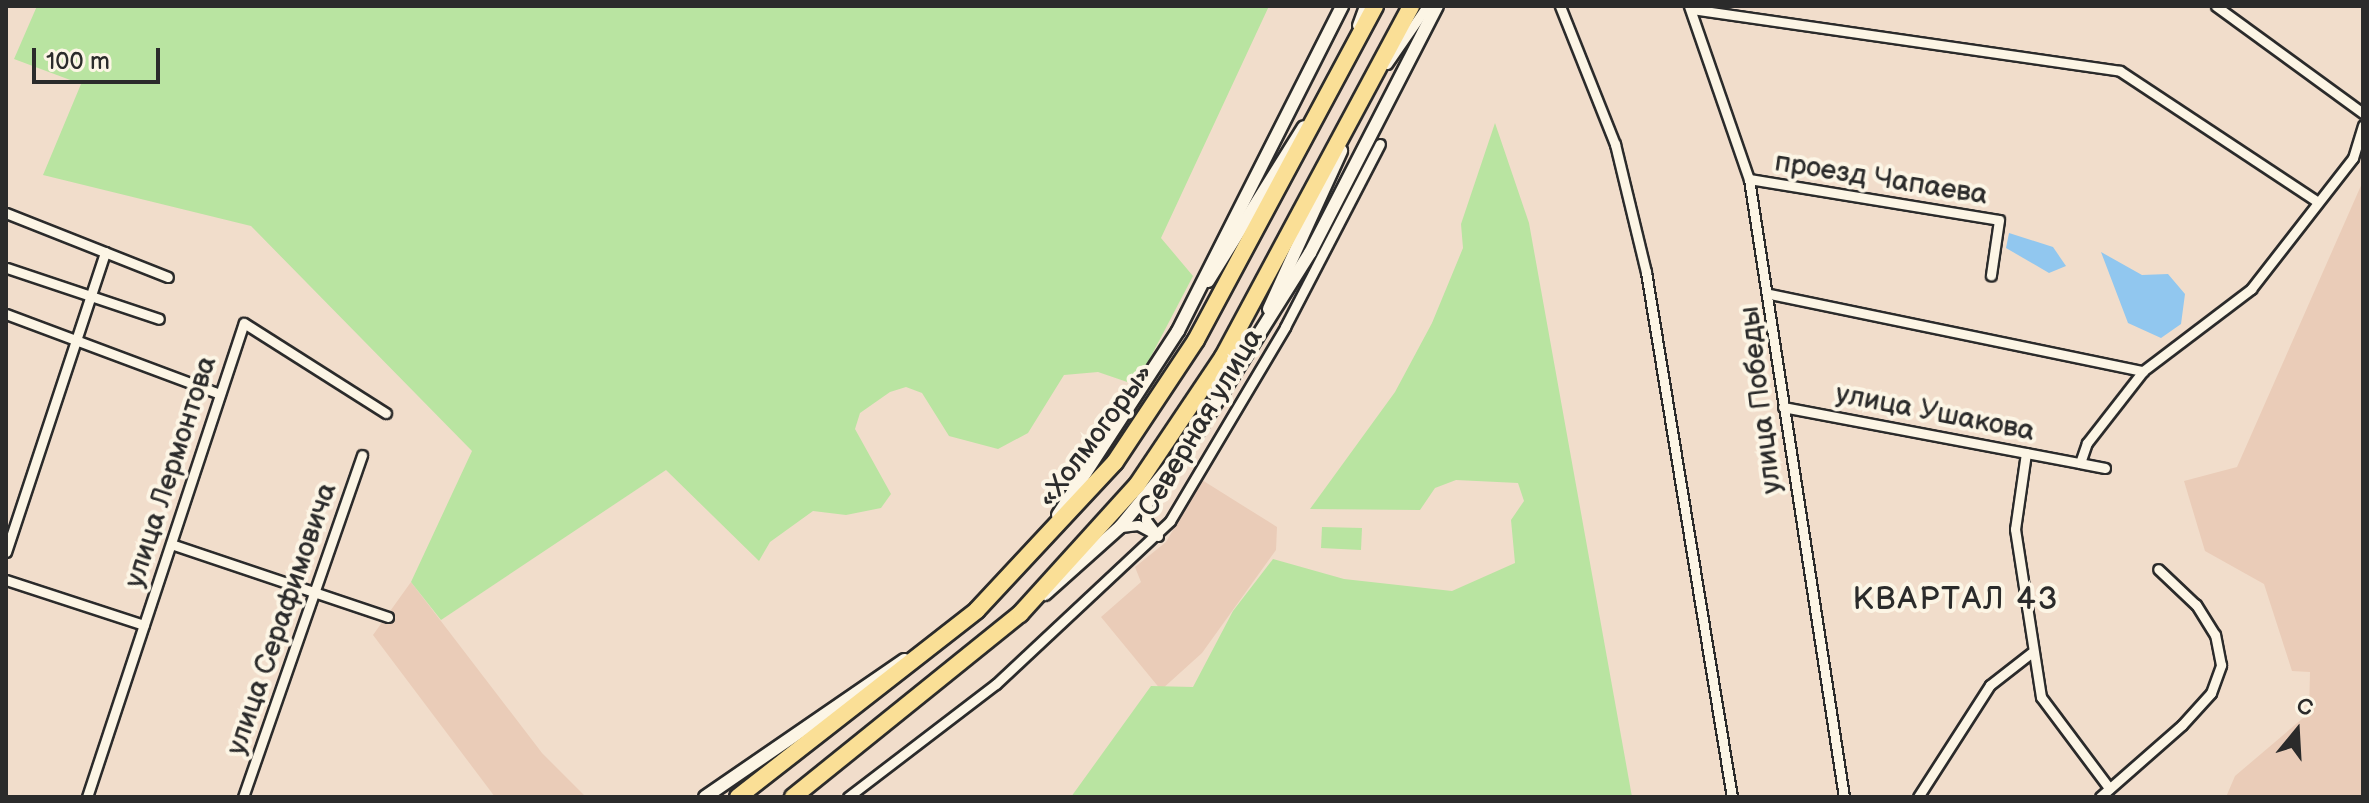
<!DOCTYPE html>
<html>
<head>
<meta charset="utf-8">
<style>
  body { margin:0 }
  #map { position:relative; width:2369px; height:803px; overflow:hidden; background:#f1ddcb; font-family:"Balsamiq Sans",sans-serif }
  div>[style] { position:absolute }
  .built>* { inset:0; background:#eaccb8 }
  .green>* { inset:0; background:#b9e4a1 }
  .water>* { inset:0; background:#91c7ef }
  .roads { filter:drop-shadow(2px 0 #2b2b2b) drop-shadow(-2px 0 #2b2b2b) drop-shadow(0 2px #2b2b2b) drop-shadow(0 -2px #2b2b2b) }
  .street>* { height:9px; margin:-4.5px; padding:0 4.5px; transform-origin:4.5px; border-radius:4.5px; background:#fcf5e5 }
  .secondary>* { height:12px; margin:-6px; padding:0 6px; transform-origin:6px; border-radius:6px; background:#fcf5e5 }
  .highway>* { height:16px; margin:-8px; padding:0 8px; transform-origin:8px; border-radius:8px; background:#fadf96 }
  span { translate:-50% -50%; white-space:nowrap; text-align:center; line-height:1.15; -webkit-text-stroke:8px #fcf5e5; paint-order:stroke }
  .street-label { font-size:28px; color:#2b2b2b }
  .quarter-label { font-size:32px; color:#2b2b2b; letter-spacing:2px }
  .frame { position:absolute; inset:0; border:8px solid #2b2b2b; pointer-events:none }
  .north { position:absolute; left:2257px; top:691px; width:80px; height:80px; -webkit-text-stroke:6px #fcf5e5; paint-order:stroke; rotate:18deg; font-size:22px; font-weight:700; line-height:32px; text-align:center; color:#2b2b2b }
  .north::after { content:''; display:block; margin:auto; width:28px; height:36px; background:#2b2b2b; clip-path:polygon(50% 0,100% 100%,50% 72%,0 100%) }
  .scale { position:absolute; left:32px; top:48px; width:128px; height:36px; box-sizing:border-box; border:4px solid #2b2b2b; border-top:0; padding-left:10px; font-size:24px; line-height:28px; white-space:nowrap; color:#2b2b2b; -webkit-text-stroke:6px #fcf5e5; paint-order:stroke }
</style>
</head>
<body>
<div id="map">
  <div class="built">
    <i style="clip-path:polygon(2363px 181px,2363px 797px,2226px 797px,2235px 776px,2309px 713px,2310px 672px,2292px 671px,2264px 584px,2205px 551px,2184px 481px,2237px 467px)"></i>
    <i style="clip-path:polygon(1202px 480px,1277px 527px,1276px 550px,1202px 653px,1161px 690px,1101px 617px,1141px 582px,1135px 567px,1166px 542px)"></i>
    <i style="clip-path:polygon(411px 582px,542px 753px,586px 797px,495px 797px,373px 635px)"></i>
  </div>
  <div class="green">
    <i style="clip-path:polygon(37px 6px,1269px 6px,1161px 238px,1193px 276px,1136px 385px,1098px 372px,1064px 375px,1028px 433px,998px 449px,949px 436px,922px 393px,906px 387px,890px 392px,860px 413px,855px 429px,891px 494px,881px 508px,846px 515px,813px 511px,770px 542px,759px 561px,666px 470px,441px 620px,411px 582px,472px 451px,251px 226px,43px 175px,81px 84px,14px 59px)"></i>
    <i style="clip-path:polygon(1495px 123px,1529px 223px,1632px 797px,1071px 797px,1151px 686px,1193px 687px,1233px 611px,1273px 559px,1344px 579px,1452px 591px,1515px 563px,1511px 520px,1524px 501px,1518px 483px,1456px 480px,1435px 488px,1420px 510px,1310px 509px,1395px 392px,1432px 323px,1463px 248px,1461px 224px)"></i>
    <i style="clip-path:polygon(1322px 527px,1362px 528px,1361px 550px,1321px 548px)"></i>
  </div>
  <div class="water">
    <i style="clip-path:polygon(2009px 233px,2053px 247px,2066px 266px,2049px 273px,2006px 248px)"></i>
    <i style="clip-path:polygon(2101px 252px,2142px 275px,2168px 274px,2185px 294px,2181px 324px,2161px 338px,2128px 323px)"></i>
  </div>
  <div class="roads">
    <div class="street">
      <i style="left:1560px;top:6px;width:149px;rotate:68.3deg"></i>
      <i style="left:1615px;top:144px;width:132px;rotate:76.4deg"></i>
      <i style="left:1646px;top:272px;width:532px;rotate:80.7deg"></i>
      <i style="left:1689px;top:6px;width:183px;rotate:70.9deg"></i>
      <i style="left:1749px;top:179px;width:625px;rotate:81.26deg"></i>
      <i style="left:2216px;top:6px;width:182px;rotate:36.1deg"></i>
      <i style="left:1691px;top:9px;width:433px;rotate:8.2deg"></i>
      <i style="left:2120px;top:71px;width:237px;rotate:33.5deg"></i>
      <i style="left:1357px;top:25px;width:20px;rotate:-70deg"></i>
      <i style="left:1387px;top:64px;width:70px;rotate:-55.4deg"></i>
      <i style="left:1749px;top:179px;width:253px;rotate:9.3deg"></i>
      <i style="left:1999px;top:220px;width:56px;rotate:98.3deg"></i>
      <i style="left:6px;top:213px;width:174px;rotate:21.6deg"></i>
      <i style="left:7px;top:268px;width:160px;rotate:18.5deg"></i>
      <i style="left:1770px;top:294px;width:381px;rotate:11.7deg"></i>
      <i style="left:6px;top:314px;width:228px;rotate:20.5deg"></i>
      <i style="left:1783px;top:407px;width:302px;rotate:10.7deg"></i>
      <i style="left:2026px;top:453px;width:77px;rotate:98.2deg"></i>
      <i style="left:2015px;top:529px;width:170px;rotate:81.2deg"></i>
      <i style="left:2041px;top:697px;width:114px;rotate:53.2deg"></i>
      <i style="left:2105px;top:468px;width:25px;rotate:-169deg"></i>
      <i style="left:2080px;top:463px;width:21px;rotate:-71deg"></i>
      <i style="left:2087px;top:443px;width:91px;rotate:-52.1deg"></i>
      <i style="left:2143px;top:371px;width:136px;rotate:-37.2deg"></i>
      <i style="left:2251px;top:289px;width:166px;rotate:-52.1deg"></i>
      <i style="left:2353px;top:158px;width:34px;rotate:-73deg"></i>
      <i style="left:1148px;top:496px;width:24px;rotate:95deg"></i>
      <i style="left:1146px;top:520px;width:20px;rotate:53deg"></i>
      <i style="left:1121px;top:527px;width:17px;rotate:-7deg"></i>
      <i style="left:1138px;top:525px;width:19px;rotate:28deg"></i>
      <i style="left:171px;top:544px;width:229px;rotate:18.6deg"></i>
      <i style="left:6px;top:552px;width:316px;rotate:-71.7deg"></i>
      <i style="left:6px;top:580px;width:145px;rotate:18.1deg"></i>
      <i style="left:87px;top:797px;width:499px;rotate:-71.7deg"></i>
      <i style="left:244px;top:323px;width:168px;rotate:32.4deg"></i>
      <i style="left:243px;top:797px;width:362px;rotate:-70.8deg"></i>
      <i style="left:848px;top:797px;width:186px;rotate:-37.4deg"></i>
      <i style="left:996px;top:684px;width:238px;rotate:-43.1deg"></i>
      <i style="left:1170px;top:521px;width:226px;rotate:-59.3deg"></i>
      <i style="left:1285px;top:327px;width:206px;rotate:-62.6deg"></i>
      <i style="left:1918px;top:797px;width:133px;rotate:-57.3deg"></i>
      <i style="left:1990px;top:685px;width:52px;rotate:-38deg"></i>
      <i style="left:2100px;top:797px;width:109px;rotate:-41.3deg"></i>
      <i style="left:2182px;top:725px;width:43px;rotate:-47.8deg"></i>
      <i style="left:2211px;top:693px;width:30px;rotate:-70deg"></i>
      <i style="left:2221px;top:665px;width:31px;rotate:-101deg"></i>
      <i style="left:2215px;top:635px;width:36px;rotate:-122deg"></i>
      <i style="left:2196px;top:605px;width:52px;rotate:-136.5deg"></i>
    </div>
    <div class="secondary">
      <i style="left:1208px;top:281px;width:181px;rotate:-58.1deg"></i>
      <i style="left:1269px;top:309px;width:174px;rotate:-65.5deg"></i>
      <i style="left:1058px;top:515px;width:220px;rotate:-56.9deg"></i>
      <i style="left:1178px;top:331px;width:364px;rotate:-63.2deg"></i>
      <i style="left:1045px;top:594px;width:101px;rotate:-41.8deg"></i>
      <i style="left:1120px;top:527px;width:122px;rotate:-50.7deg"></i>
      <i style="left:1197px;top:433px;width:213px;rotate:-57.9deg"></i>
      <i style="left:1310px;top:253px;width:278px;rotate:-62.8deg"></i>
      <i style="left:705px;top:797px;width:242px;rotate:-34.5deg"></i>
    </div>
    <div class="highway">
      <i style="left:738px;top:797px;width:303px;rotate:-38deg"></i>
      <i style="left:977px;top:610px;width:202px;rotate:-47deg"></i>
      <i style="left:1115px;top:462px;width:146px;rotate:-56.4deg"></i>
      <i style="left:1196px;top:340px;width:379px;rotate:-61.8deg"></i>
      <i style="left:793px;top:797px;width:292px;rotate:-38.9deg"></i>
      <i style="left:1020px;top:614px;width:174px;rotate:-47.8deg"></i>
      <i style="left:1137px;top:485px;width:154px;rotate:-56.1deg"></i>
      <i style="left:1223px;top:357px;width:398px;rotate:-61.8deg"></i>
    </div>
  </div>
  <div class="street-label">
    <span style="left:1881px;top:179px;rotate:9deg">проезд Чапаева</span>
    <span style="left:1761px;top:400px;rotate:-97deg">улица Победы</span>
    <span style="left:1935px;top:413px;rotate:11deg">улица Ушакова</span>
    <span style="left:1201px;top:423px;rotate:-59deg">Северная улица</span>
    <span style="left:1096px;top:436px;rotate:-53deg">«Холмогоры»</span>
    <span style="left:171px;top:472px;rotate:-72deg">улица Лермонтова</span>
    <span style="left:282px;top:619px;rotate:-71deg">улица Серафимовича</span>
  </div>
  <div class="quarter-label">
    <span style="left:1956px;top:600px">КВАРТАЛ 43</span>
  </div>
  <div class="frame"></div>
  <div class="north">С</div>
  <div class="scale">100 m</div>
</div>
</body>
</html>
